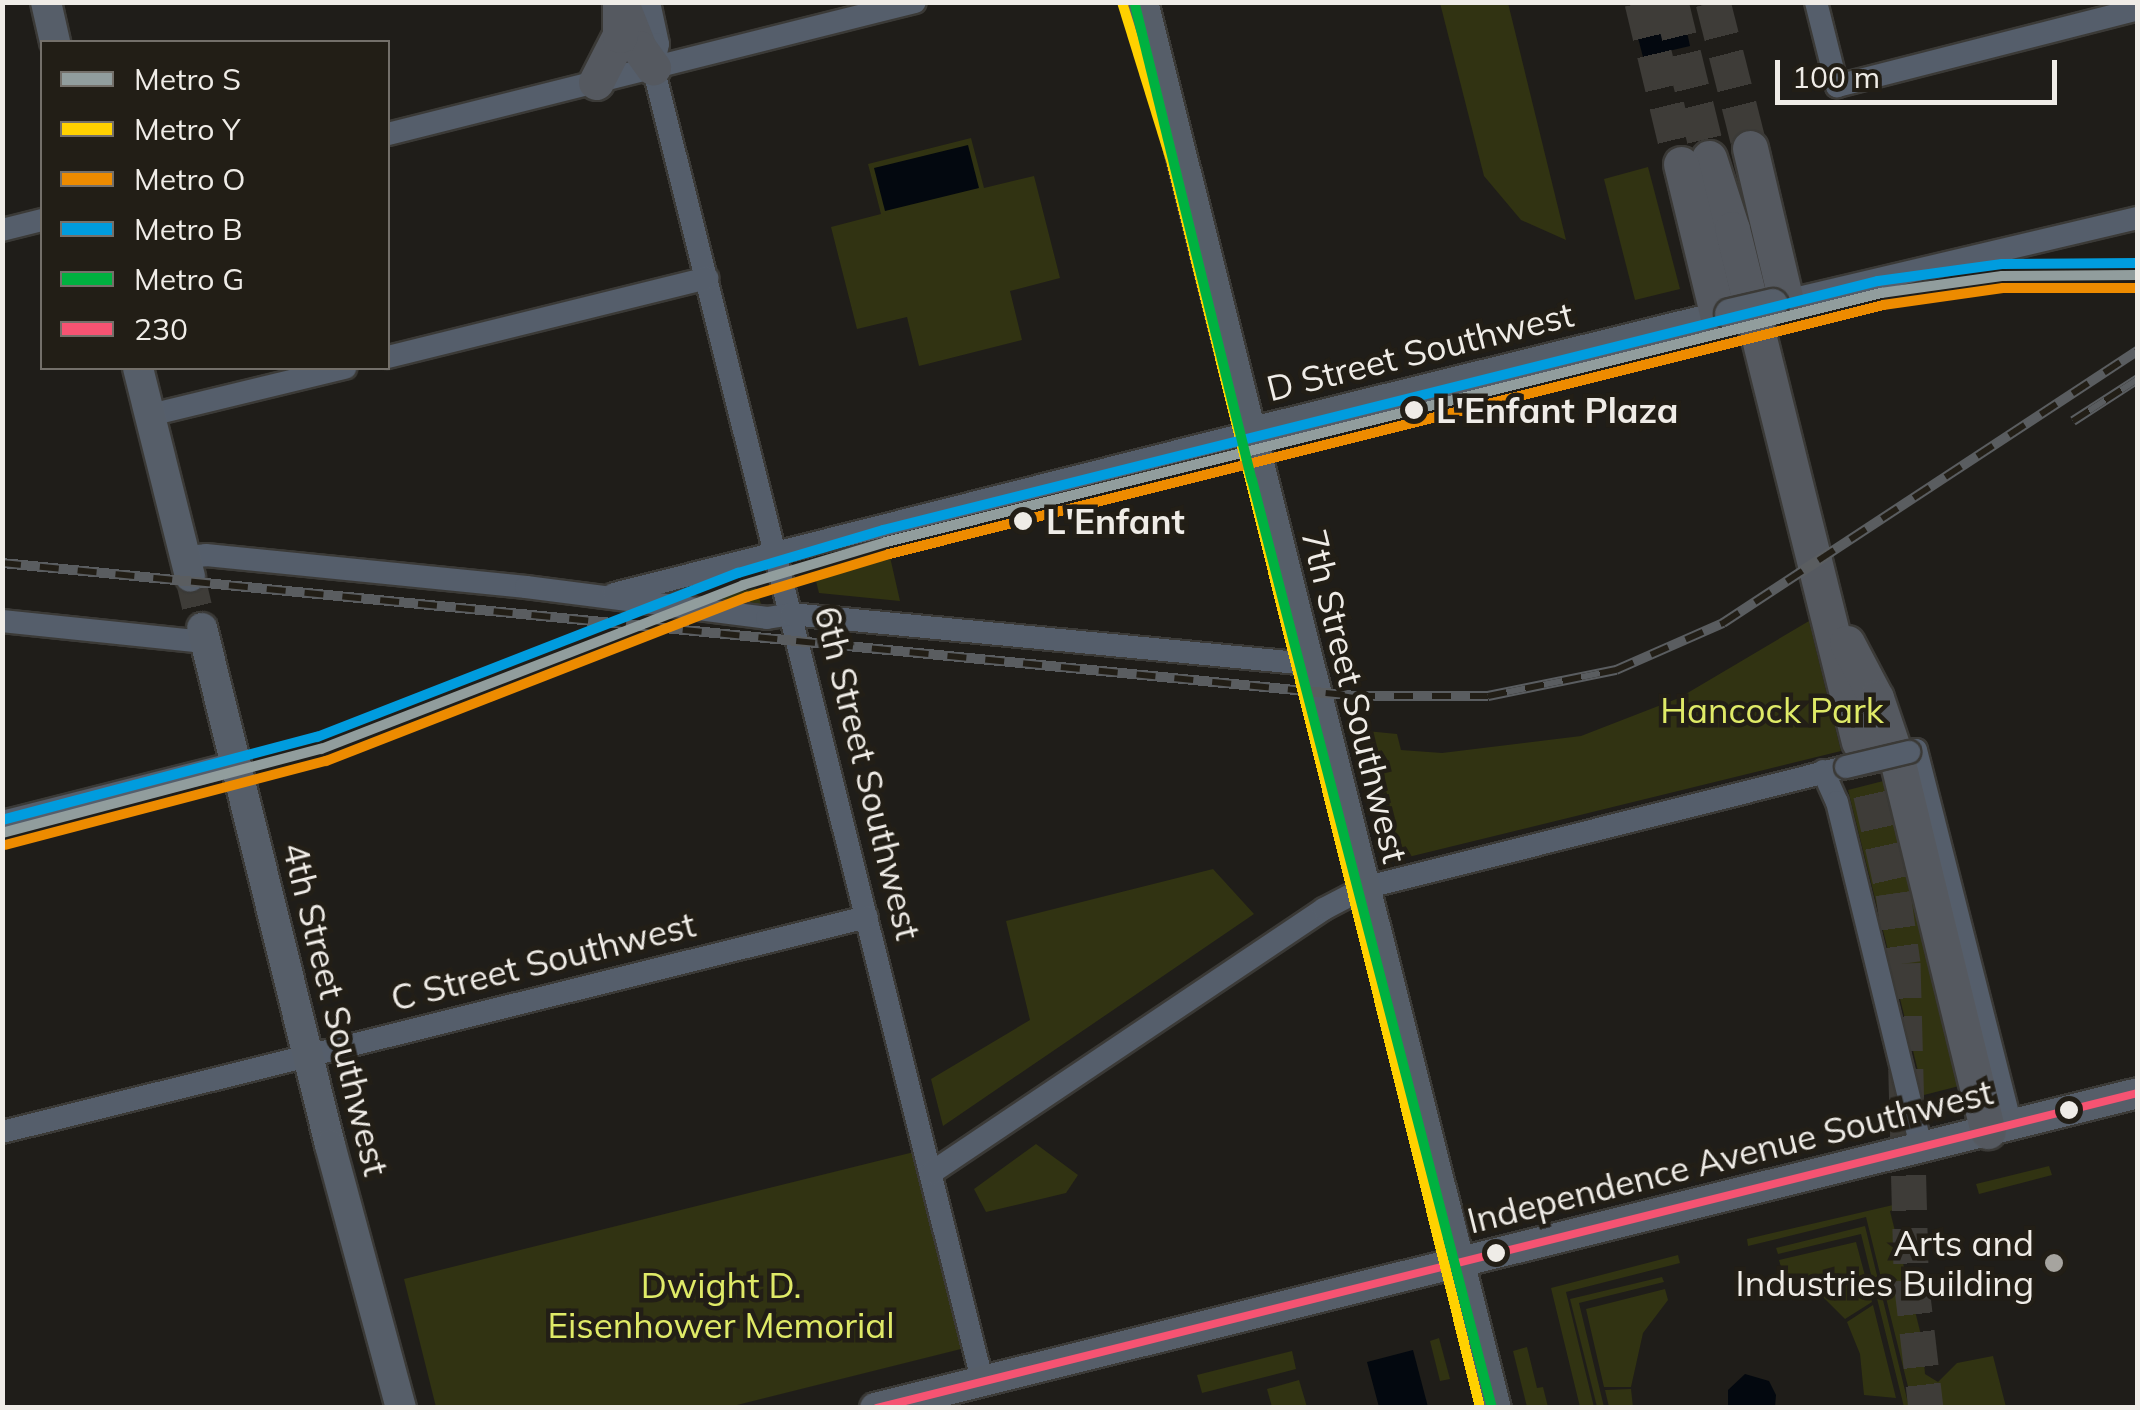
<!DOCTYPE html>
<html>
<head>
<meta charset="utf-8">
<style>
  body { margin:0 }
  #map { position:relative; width:2140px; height:1410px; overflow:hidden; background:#1f1d19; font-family:Mulish,sans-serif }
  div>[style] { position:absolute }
  .green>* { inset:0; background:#313312 }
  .water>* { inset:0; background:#03080f }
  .major-tunnel>* { height:30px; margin-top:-15px; transform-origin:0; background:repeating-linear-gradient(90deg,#3e3c38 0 30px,transparent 0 45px) }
  .highway-tunnel>* { height:35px; margin-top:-17.5px; transform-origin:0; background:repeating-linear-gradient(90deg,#3e3c38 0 35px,transparent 0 53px) }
  .roads { filter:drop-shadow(2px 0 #3b3a37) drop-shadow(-2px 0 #3b3a37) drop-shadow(0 2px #3b3a37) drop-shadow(0 -2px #3b3a37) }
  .minor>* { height:22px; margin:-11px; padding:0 11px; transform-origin:11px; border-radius:11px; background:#555e6b }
  .major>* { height:30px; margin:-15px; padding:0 15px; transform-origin:15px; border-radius:15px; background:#565e69 }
  .highway>* { height:35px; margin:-17.5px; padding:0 17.5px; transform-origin:17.5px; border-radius:17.5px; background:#555960 }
  .rail>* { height:10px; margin-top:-5px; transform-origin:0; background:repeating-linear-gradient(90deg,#221e16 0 19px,#5a5d60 0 38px); box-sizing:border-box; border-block:2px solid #5a5d60 }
  .bridges { filter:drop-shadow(2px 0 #3b3a37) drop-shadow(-2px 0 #3b3a37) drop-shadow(0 2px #3b3a37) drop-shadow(0 -2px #3b3a37) }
  .minor-bridge>* { height:22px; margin:-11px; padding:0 11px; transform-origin:11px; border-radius:11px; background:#555e6b }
  .major-bridge>* { height:30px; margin:-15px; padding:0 15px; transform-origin:15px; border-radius:15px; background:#565e69 }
  .bus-1>* { height:8px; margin:-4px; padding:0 4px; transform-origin:4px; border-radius:4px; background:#f65372 }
  .metro-1>* { height:10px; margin:-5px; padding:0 5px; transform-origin:5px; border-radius:5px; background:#919d9d }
  .metro-2>* { height:10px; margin:-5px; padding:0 5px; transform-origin:5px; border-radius:5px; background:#ffd100 }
  .metro-3>* { height:10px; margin:-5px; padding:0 5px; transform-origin:5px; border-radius:5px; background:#ed8b00 }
  .metro-4>* { height:10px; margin:-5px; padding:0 5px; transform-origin:5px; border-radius:5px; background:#009cde }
  .metro-5>* { height:10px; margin:-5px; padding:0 5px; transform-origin:5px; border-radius:5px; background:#00b140 }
  .dots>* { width:28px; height:28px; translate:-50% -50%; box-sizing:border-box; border:5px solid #221e16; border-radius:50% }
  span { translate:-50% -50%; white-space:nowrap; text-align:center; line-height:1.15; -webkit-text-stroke:9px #221e16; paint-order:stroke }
  .street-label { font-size:35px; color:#efece7 }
  .stop-label { font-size:35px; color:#efece7; font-weight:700 }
  .left { translate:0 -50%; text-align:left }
  .park-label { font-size:35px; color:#dfea67 }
  .poi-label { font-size:35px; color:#efece7 }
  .right { translate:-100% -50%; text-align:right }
  .frame { position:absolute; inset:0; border:5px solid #efece7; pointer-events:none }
  .legend { position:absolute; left:40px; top:40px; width:350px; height:330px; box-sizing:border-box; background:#221e16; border:2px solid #74706a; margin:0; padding:12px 18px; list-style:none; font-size:30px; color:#efece7 }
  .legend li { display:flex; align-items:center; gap:20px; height:50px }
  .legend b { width:50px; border:2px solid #74706a }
  .scale { position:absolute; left:1775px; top:60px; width:282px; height:45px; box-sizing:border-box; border:5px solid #efece7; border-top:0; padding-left:12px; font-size:30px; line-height:35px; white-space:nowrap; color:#efece7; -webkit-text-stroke:8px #221e16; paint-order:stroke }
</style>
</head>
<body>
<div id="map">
  <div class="green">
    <i style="clip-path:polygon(1440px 3px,1508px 3px,1566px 240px,1521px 220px,1484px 176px)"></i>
    <i style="clip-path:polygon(971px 138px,984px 188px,1034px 176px,1060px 278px,1010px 291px,1022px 340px,919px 366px,907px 317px,857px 329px,831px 227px,881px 214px,868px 164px)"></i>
    <i style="clip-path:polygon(1648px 167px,1680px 289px,1635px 300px,1604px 179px)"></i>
    <i style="clip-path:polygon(890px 557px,900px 601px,819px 593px,815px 577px)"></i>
    <i style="clip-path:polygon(756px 588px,761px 604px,706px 599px)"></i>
    <i style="clip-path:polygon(1809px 621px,1841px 751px,1392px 861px,1356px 730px,1397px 734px,1401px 750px,1442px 753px,1581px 736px,1679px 698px)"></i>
    <i style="clip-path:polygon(1891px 779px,1967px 1084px,1924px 1095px,1848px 790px)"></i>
    <i style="clip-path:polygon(1213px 869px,1254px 914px,943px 1126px,931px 1079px,1030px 1020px,1006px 921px)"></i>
    <i style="clip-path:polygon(1036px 1144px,1078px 1175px,1066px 1193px,986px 1212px,974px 1189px)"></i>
    <i style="clip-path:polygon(914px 1152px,965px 1348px,729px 1407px,436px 1407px,404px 1279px)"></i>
    <i style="clip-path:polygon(2049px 1166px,2052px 1175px,1979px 1194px,1976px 1184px)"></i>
    <i style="clip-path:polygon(1906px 1202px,1904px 1207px,1890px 1211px,1922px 1339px,1925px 1374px,1938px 1382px,1957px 1363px,1993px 1356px,2006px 1407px,1913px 1407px,1866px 1217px,1748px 1246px,1747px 1239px)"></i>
    <i style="clip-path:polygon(1865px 1226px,1909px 1407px,1904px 1407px,1861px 1234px,1778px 1254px,1776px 1248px)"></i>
    <i style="clip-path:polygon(1856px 1242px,1872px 1302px,1845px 1319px,1815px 1289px,1783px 1274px,1779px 1260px)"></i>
    <i style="clip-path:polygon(1678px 1255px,1680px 1263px,1566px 1292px,1594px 1407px,1580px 1407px,1551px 1288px)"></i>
    <i style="clip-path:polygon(1662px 1277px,1664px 1282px,1579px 1303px,1604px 1407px,1597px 1407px,1570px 1299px)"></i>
    <i style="clip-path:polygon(1665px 1289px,1668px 1300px,1643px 1333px,1631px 1387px,1604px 1387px,1586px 1309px)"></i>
    <i style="clip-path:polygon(1873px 1305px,1896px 1398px,1864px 1395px,1860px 1354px,1847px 1322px)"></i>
    <i style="clip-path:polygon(1439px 1338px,1450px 1379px,1440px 1381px,1430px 1341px)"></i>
    <i style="clip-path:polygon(1527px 1347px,1537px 1388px,1543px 1387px,1548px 1407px,1527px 1407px,1513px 1351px)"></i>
    <i style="clip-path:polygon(1292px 1351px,1296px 1369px,1202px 1393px,1197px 1375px)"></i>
    <i style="clip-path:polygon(1299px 1380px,1307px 1407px,1272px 1407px,1267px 1389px)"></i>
    <i style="clip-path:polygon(1631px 1389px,1633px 1407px,1609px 1407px,1605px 1390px)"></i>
  </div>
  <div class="water">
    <i style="clip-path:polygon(1685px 23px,1690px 46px,1643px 57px,1637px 34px)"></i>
    <i style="clip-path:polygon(968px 145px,979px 188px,885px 211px,874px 168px)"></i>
    <i style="clip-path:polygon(1413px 1350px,1428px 1407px,1379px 1407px,1367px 1362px)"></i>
    <i style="clip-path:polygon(1745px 1374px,1769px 1381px,1776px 1395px,1775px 1407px,1728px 1407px,1728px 1390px)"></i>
  </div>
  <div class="major-tunnel">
    <i style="left:190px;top:577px;width:52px;rotate:76.8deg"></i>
  </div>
  <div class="highway-tunnel">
    <i style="left:1642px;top:2px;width:167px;rotate:76.5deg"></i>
    <i style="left:1671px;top:2px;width:161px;rotate:76.3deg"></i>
    <i style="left:1713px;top:2px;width:151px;rotate:75.8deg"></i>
    <i style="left:1859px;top:742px;width:155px;rotate:77.3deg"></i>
    <i style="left:1893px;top:893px;width:71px;rotate:81.9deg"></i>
    <i style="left:1903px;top:963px;width:316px;rotate:88.5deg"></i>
    <i style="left:1911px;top:1279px;width:130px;rotate:83.4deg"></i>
  </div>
  <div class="roads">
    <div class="minor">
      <i style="left:649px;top:2px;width:43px;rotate:77.9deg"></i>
      <i style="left:658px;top:44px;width:24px;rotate:102deg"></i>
      <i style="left:653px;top:67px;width:1354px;rotate:75.93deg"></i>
      <i style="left:1816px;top:2px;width:87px;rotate:76deg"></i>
      <i style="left:1837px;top:86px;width:311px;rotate:-14.3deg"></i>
      <i style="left:388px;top:134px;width:543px;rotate:-14.06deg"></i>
      <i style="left:2px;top:230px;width:41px;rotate:-14deg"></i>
      <i style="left:1786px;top:301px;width:362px;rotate:-13.3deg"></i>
      <i style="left:388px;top:357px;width:329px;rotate:-13.9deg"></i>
      <i style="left:150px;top:415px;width:201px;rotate:-13.6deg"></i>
      <i style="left:185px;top:557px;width:21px;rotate:-5deg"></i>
      <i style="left:206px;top:555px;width:322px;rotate:5.7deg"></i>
      <i style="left:526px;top:587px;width:243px;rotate:7.3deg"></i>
      <i style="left:767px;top:618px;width:24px;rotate:-9deg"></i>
      <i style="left:791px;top:614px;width:519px;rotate:5.52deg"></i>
      <i style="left:614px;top:594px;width:655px;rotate:-14.23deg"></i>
      <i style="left:2px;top:621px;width:205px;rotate:5.9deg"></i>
      <i style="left:1909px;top:752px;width:7px;rotate:-16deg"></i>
      <i style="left:1916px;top:750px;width:387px;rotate:75.8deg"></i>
      <i style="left:1823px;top:771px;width:34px;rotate:66deg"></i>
      <i style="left:1837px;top:802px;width:355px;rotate:76.3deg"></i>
      <i style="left:2px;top:822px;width:240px;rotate:-14.2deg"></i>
      <i style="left:2px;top:1132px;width:891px;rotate:-13.96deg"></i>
      <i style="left:931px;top:1173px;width:473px;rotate:-33.9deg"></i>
      <i style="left:1324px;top:909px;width:45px;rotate:-27.7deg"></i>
      <i style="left:1364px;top:888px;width:497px;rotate:-14.1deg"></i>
    </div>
    <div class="major">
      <i style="left:46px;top:2px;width:41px;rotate:77.3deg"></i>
      <i style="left:1143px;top:2px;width:1450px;rotate:75.91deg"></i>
      <i style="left:138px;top:368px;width:215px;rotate:76deg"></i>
      <i style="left:1249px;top:433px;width:496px;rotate:-13.9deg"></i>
      <i style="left:202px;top:628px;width:533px;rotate:76.09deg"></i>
      <i style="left:330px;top:1145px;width:272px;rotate:74.9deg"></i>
      <i style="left:875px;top:1408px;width:1302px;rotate:-14deg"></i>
    </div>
    <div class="highway">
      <i style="left:623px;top:8px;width:43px;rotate:68.2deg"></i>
      <i style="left:639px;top:48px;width:24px;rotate:54deg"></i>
      <i style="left:596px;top:82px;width:53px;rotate:-62.9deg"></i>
      <i style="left:620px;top:35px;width:33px;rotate:-90deg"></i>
      <i style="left:1750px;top:148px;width:157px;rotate:76.8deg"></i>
      <i style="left:1709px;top:158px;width:75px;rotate:72.1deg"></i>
      <i style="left:1732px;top:229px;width:528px;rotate:76.1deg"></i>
      <i style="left:1681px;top:164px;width:157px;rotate:76.4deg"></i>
      <i style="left:1847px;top:643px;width:62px;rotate:62.2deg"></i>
      <i style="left:1876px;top:698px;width:69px;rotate:71.3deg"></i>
      <i style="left:1898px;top:763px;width:379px;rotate:76.3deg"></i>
    </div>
  </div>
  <div class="rail">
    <i style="left:2073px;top:421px;width:77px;rotate:-32.9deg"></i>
    <i style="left:2px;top:563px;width:1361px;rotate:5.61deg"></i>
    <i style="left:1356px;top:696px;width:132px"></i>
    <i style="left:1488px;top:696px;width:131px;rotate:-11.5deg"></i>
    <i style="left:1616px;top:670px;width:117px;rotate:-23.7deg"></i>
    <i style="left:1723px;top:623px;width:497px;rotate:-33.3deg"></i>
  </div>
  <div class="bridges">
    <div class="minor-bridge">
      <i style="left:1846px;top:767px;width:65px;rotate:-13.4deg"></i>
    </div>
    <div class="major-bridge">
      <i style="left:1730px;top:314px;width:44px;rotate:-13.1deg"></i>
    </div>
  </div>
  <div class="bus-1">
    <i style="left:877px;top:1408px;width:1300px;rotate:-14.03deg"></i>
  </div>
  <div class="metro-1">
    <i style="left:2px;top:833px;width:330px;rotate:-14.8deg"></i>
    <i style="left:321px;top:749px;width:453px;rotate:-21.2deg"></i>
    <i style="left:743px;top:585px;width:149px;rotate:-16.7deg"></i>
    <i style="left:886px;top:542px;width:1026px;rotate:-14.05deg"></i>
    <i style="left:1881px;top:293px;width:122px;rotate:-8deg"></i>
    <i style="left:2002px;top:276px;width:136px;rotate:-0.4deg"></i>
  </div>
  <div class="metro-2">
    <i style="left:1122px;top:2px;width:170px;rotate:72.8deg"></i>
    <i style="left:1172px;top:164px;width:1282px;rotate:76.09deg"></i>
  </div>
  <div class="metro-3">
    <i style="left:5px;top:845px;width:332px;rotate:-14.7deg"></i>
    <i style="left:326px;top:761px;width:452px;rotate:-21.3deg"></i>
    <i style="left:747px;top:597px;width:148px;rotate:-16.8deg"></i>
    <i style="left:889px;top:554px;width:1025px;rotate:-14.06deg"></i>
    <i style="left:1883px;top:305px;width:121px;rotate:-8.1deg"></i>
    <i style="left:2003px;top:288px;width:135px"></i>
  </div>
  <div class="metro-4">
    <i style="left:2px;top:820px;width:326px;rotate:-14.8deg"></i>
    <i style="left:317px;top:737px;width:452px;rotate:-21.3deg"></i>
    <i style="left:738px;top:573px;width:151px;rotate:-16.5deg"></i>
    <i style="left:883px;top:530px;width:1026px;rotate:-14.05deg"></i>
    <i style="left:1878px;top:281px;width:125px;rotate:-7.8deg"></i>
    <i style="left:2002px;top:264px;width:136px;rotate:-0.4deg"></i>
  </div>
  <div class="metro-5">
    <i style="left:1135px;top:5px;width:489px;rotate:76.2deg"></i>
    <i style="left:1252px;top:480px;width:959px;rotate:75.5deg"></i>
  </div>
  <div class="dots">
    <i style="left:1414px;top:410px;background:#efece7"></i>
    <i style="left:1023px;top:521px;background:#efece7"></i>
    <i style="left:2069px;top:1110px;background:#efece7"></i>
    <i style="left:1496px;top:1253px;background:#efece7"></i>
    <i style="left:2054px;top:1263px;background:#a6a49f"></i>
  </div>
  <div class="street-label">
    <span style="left:1420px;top:351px;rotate:-14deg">D Street Southwest</span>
    <span style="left:1355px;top:696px;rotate:76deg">7th Street Southwest</span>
    <span style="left:868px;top:773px;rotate:76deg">6th Street Southwest</span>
    <span style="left:543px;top:961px;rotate:-14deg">C Street Southwest</span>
    <span style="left:336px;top:1009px;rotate:76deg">4th Street Southwest</span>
    <span style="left:1730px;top:1156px;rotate:-14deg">Independence Avenue Southwest</span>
  </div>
  <div class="stop-label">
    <span class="left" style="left:1436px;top:410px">L'Enfant Plaza</span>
    <span class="left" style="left:1046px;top:521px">L'Enfant</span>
  </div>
  <div class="park-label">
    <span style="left:1772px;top:710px">Hancock Park</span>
    <span style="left:721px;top:1305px">Dwight D.<br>Eisenhower Memorial</span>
  </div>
  <div class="poi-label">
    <span class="right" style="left:2034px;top:1263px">Arts and<br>Industries Building</span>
  </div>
  <div class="frame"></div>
  <ul class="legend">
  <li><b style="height:12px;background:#919d9d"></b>Metro S</li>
  <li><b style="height:12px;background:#ffd100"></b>Metro Y</li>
  <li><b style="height:12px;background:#ed8b00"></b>Metro O</li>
  <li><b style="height:12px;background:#009cde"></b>Metro B</li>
  <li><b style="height:12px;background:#00b140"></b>Metro G</li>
  <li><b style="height:12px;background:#f65372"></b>230</li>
  </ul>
  <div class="scale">100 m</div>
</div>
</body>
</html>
